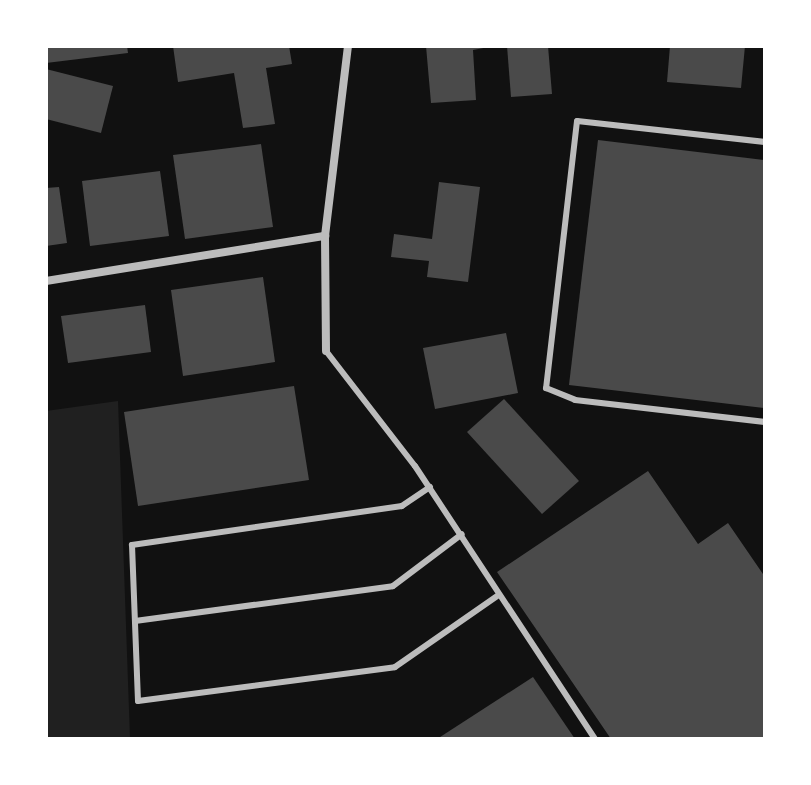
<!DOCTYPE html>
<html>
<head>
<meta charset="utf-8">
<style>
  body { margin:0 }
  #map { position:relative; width:811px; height:785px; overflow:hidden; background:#111; font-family:Signika,sans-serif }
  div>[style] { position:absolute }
  .green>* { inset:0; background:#202020 }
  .building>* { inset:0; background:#4a4a4a }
  .service>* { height:6px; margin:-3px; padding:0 3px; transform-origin:3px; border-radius:3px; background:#bcbcbc }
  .minor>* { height:8px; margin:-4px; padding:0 4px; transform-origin:4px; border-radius:4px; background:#bcbcbc }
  span { translate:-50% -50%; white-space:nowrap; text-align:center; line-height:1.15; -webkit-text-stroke:7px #fff; paint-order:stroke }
  .frame { position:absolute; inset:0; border:48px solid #fff; pointer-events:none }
</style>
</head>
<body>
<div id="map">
  <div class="green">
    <i style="clip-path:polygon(118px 401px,130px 739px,46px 739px,46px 411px)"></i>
  </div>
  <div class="building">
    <i style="clip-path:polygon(46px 46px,127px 46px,128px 53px,46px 63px)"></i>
    <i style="clip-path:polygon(173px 46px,289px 46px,292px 64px,266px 68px,275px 124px,243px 128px,234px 73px,178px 82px)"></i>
    <i style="clip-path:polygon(426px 46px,494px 46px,473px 50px,476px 100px,431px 103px)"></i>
    <i style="clip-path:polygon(507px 46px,548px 46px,552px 94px,511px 97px)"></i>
    <i style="clip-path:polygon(670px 46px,745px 46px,741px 88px,667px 82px)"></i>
    <i style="clip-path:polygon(46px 69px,113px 86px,101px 133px,46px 119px)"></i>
    <i style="clip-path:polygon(598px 140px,765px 160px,765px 408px,569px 385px)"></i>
    <i style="clip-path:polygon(261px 144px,273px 227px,185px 239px,173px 155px)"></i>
    <i style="clip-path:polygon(160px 171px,169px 236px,90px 246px,82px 181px)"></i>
    <i style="clip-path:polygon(439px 182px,480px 187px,468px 282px,427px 277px,429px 261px,391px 257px,394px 234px,432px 239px)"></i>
    <i style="clip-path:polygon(59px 187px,67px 243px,46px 246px,46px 188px)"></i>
    <i style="clip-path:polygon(263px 277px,275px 362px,183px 376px,171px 290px)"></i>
    <i style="clip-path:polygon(145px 305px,151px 352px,68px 363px,61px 316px)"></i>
    <i style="clip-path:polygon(506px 333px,518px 393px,435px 409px,423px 348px)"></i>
    <i style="clip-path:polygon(294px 386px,309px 480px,138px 506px,124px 412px)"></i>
    <i style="clip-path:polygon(504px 399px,579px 481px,542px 514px,467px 432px)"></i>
    <i style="clip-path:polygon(648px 471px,698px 544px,728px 523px,765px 577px,765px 739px,611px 739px,497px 572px)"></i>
    <i style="clip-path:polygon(533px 677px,575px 739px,437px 739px)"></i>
  </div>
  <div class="service">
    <i style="left:765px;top:142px;width:189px;rotate:-173.6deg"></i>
    <i style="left:577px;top:121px;width:269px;rotate:96.6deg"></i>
    <i style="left:546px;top:388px;width:31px;rotate:22deg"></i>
    <i style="left:575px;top:400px;width:191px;rotate:6.6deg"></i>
    <i style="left:326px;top:351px;width:145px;rotate:52.3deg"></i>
    <i style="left:415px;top:466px;width:327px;rotate:56.6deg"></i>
    <i style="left:430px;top:487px;width:34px;rotate:146deg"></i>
    <i style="left:402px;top:506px;width:273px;rotate:171.8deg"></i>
    <i style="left:132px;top:545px;width:156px;rotate:87.8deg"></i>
    <i style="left:138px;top:701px;width:259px;rotate:-7.5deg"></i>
    <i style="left:395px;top:667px;width:124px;rotate:-34.8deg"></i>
    <i style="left:135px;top:621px;width:260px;rotate:-7.7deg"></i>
    <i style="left:393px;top:586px;width:86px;rotate:-37deg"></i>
  </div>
  <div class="minor">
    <i style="left:46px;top:281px;width:283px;rotate:-9.2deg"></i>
    <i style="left:326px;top:351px;width:115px;rotate:-90.5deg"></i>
    <i style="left:325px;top:236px;width:191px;rotate:-83.1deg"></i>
  </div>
  <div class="frame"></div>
</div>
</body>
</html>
